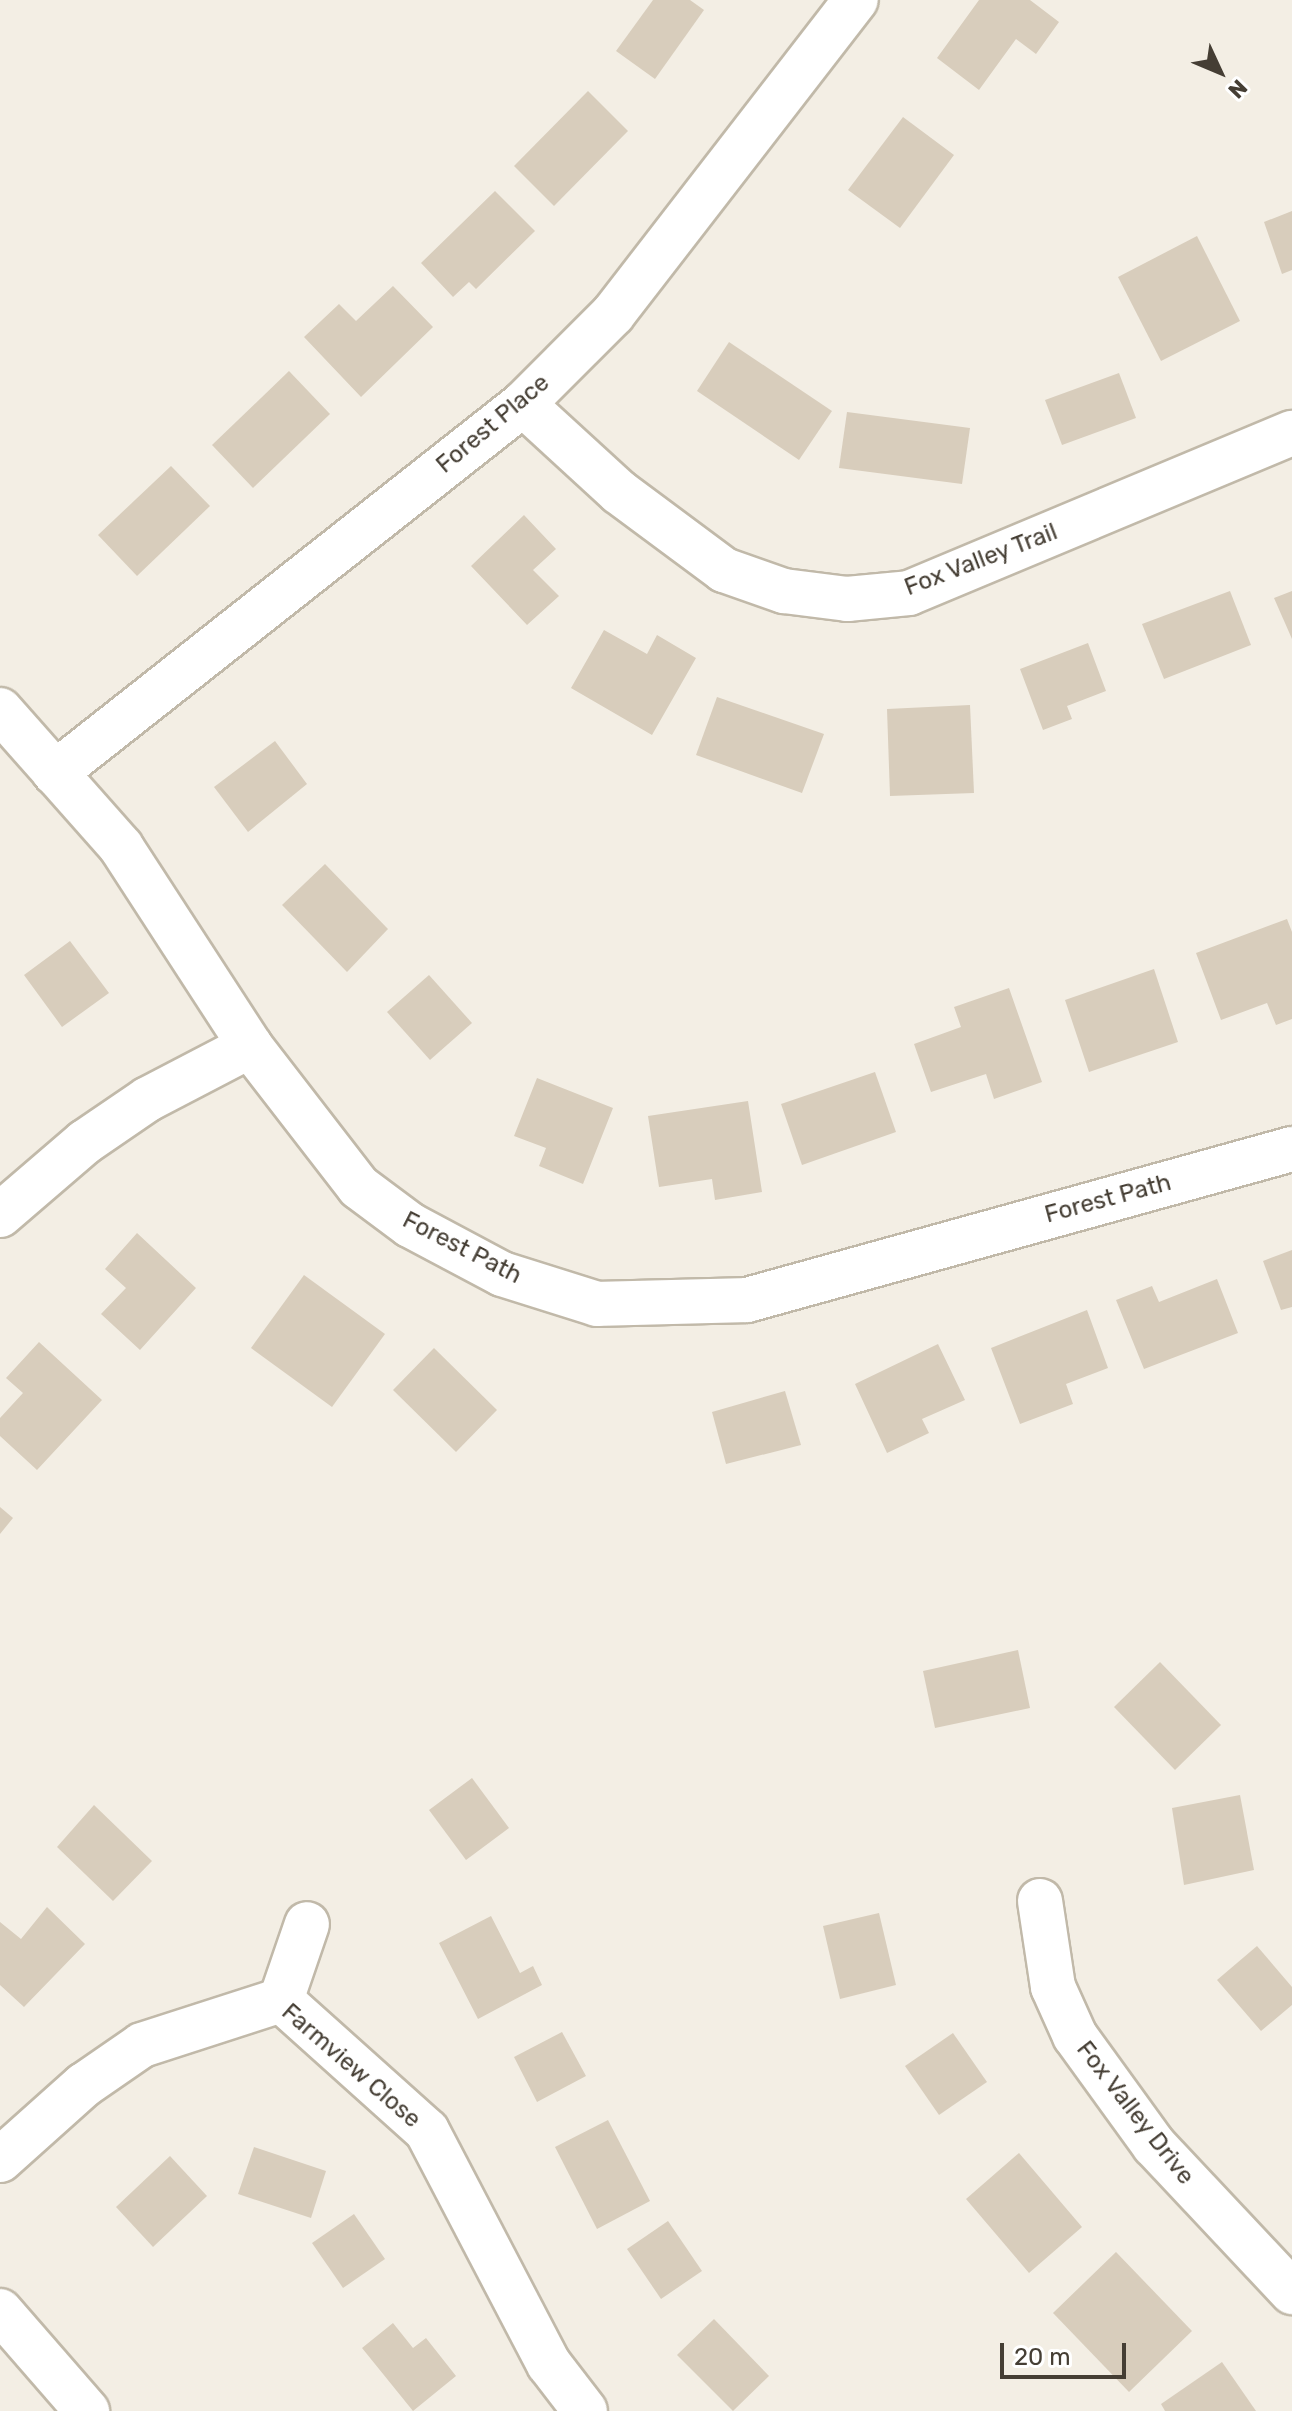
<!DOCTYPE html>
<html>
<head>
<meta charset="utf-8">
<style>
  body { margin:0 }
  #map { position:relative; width:1292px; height:2411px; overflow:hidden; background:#f3eee4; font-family:Rubik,sans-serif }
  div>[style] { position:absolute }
  .building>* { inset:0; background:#d8cdbc }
  .roads { filter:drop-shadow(2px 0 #c1b9a9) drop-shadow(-2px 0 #c1b9a9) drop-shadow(0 2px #c1b9a9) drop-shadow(0 -2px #c1b9a9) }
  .minor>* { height:44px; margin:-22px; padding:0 22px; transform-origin:22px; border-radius:22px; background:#fff }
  span { translate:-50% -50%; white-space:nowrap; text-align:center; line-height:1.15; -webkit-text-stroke:7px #fff; paint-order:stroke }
  .street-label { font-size:24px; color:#453e34 }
  .north { position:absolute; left:1180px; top:32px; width:80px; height:80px; -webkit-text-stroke:6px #fff; paint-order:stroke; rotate:134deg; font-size:22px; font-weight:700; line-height:32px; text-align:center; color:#453e34 }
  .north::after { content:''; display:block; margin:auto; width:28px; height:36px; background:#453e34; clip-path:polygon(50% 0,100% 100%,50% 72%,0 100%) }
  .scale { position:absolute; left:1000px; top:2343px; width:126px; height:36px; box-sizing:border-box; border:4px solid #453e34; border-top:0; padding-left:10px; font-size:24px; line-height:28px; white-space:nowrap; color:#453e34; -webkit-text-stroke:6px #fff; paint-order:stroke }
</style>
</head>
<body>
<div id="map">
  <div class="building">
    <i style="clip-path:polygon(653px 0,690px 0,704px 10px,655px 79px,616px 51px)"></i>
    <i style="clip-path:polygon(979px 0,1030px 0,1059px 22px,1036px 54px,1016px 39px,979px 90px,937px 58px)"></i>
    <i style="clip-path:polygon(588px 91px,628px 131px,554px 206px,514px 166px)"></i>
    <i style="clip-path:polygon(903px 117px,954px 155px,900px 228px,848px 190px)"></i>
    <i style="clip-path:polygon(495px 191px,535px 231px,476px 289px,469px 282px,453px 297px,421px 263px)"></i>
    <i style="clip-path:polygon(1292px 211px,1292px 270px,1282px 274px,1264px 222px)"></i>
    <i style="clip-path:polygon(1197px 236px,1240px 321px,1161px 361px,1118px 277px)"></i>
    <i style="clip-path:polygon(393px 286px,433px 327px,361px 397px,304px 337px,339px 304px,356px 321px)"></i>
    <i style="clip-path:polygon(729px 342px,832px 411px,799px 460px,697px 391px)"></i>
    <i style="clip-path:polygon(289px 371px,330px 414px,253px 488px,212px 445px)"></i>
    <i style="clip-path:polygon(1119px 373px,1136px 418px,1062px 445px,1045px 400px)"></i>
    <i style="clip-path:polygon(847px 412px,970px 428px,962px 484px,839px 468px)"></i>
    <i style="clip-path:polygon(171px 466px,210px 506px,137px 576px,98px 535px)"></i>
    <i style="clip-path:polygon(524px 515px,556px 549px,533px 570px,559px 596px,527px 625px,471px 566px)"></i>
    <i style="clip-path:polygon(1230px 591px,1251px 645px,1164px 679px,1142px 624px)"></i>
    <i style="clip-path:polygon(1292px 591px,1292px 639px,1274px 598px)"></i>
    <i style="clip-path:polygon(604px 630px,647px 654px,657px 635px,696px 658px,652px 735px,571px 688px)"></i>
    <i style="clip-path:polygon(1088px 643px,1106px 691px,1067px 706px,1072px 719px,1043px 730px,1020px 669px)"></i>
    <i style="clip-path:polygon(717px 697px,824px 734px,802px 793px,696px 755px)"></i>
    <i style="clip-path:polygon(970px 705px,974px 793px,890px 796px,887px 709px)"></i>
    <i style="clip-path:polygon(275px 741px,307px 784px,248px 832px,214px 787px)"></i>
    <i style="clip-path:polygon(325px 864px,388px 929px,347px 972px,282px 905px)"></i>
    <i style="clip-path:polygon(1287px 919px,1292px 932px,1292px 1019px,1276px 1025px,1267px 1003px,1221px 1020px,1196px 953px)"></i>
    <i style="clip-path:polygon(70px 941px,109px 993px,62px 1027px,24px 975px)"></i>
    <i style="clip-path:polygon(1154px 969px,1178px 1042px,1089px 1072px,1065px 1000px)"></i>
    <i style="clip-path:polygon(429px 975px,472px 1023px,430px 1060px,387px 1012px)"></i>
    <i style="clip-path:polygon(1009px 988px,1042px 1082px,994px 1099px,986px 1074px,931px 1092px,914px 1044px,961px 1027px,954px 1007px)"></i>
    <i style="clip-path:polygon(875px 1072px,896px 1132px,802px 1165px,781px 1104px)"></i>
    <i style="clip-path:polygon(537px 1078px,613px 1108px,583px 1184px,539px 1166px,546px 1148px,514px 1136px)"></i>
    <i style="clip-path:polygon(748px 1101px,762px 1192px,715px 1200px,712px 1179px,659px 1187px,648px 1116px)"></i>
    <i style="clip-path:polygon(137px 1233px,196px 1288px,140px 1350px,101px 1314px,126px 1288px,105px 1269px)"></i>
    <i style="clip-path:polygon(1292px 1250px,1292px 1307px,1281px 1310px,1263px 1261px)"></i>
    <i style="clip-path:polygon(304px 1275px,385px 1334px,332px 1407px,251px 1348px)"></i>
    <i style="clip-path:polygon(1217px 1279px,1238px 1333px,1144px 1369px,1116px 1300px,1152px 1286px,1159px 1302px)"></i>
    <i style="clip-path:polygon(1087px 1310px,1108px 1368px,1066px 1384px,1073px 1404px,1020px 1424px,991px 1348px)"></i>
    <i style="clip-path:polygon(39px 1342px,102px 1400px,37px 1470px,0 1436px,0 1418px,23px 1393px,6px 1378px)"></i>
    <i style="clip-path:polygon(938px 1344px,965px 1400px,922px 1419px,929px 1433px,887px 1453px,855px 1384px)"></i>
    <i style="clip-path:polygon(434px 1348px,497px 1410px,456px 1452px,393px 1390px)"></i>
    <i style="clip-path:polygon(785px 1391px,801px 1445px,726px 1464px,712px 1412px)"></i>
    <i style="clip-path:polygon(0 1507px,13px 1518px,0 1534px)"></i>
    <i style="clip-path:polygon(1018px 1650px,1030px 1708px,935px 1728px,923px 1671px)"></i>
    <i style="clip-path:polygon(1160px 1662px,1221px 1725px,1175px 1770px,1114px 1707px)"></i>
    <i style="clip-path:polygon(472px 1778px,509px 1828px,466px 1860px,429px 1810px)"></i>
    <i style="clip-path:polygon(1240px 1795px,1254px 1870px,1184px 1885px,1172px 1808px)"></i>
    <i style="clip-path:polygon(94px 1805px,152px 1861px,113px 1901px,57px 1847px)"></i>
    <i style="clip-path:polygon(47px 1907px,85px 1944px,24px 2007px,0 1985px,0 1922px,21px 1939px)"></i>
    <i style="clip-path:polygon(879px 1913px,896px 1985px,840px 1999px,823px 1926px)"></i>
    <i style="clip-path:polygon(491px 1916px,520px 1973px,533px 1966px,542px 1985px,478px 2019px,439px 1943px)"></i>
    <i style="clip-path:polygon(1257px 1946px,1292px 1987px,1292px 2005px,1261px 2031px,1217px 1980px)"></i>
    <i style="clip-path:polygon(562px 2032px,586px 2076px,537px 2102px,514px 2057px)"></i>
    <i style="clip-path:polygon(953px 2033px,987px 2082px,939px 2115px,905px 2066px)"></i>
    <i style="clip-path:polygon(608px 2120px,650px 2201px,597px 2229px,555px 2147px)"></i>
    <i style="clip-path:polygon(254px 2147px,326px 2171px,311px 2218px,238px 2194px)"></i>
    <i style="clip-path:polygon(1019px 2153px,1082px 2227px,1029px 2273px,966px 2199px)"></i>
    <i style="clip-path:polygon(170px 2156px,207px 2196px,153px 2247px,116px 2207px)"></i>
    <i style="clip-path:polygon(354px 2214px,385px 2259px,343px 2288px,312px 2243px)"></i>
    <i style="clip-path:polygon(668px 2221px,702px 2271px,661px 2299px,627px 2249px)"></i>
    <i style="clip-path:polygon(1116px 2252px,1192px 2331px,1129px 2392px,1053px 2313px)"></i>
    <i style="clip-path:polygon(714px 2319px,769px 2376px,733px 2411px,677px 2355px)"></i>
    <i style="clip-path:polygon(393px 2323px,413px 2348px,426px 2338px,456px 2376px,413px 2411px,362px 2348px)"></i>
    <i style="clip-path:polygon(1222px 2362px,1256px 2411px,1165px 2411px,1161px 2404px)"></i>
  </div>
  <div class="roads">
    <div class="minor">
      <i style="left:523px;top:404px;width:130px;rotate:42.5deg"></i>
      <i style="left:619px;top:492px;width:131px;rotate:36.6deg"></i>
      <i style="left:724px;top:570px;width:64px;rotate:19.3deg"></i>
      <i style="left:784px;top:591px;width:64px;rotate:7.2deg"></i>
      <i style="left:847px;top:599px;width:62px;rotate:-5.5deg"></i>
      <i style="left:909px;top:593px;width:415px;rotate:-22.7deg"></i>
      <i style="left:0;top:710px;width:183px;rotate:48.5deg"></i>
      <i style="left:121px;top:847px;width:237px;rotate:57deg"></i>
      <i style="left:250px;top:1046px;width:178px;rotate:52.3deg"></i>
      <i style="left:359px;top:1187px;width:64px;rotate:36.7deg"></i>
      <i style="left:410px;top:1225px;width:104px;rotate:28deg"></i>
      <i style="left:502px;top:1274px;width:100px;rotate:17.5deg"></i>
      <i style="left:597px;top:1304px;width:150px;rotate:-1.5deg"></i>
      <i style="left:747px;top:1300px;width:566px;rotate:-15.49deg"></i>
      <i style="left:55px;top:773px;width:596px;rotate:-38.25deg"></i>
      <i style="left:523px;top:404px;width:127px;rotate:-45deg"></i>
      <i style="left:613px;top:314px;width:397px;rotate:-52.3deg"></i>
      <i style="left:0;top:1215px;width:112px;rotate:-40.7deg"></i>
      <i style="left:85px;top:1142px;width:76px;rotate:-34.3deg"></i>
      <i style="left:148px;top:1099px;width:115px;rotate:-27.5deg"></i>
      <i style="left:1040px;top:1901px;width:87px;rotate:81.4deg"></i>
      <i style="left:1053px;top:1987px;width:54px;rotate:65.8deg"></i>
      <i style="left:1075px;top:2036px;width:135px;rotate:54.1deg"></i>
      <i style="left:1154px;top:2145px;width:202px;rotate:46.8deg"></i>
      <i style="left:281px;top:2000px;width:196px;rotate:41.9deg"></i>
      <i style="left:427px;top:2131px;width:263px;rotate:62.4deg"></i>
      <i style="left:549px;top:2364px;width:59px;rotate:52.5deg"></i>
      <i style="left:281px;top:2000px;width:80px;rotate:-71.1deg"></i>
      <i style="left:0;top:2160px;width:113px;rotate:-41.8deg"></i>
      <i style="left:84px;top:2085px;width:70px;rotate:-34.6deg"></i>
      <i style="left:142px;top:2045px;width:146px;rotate:-17.9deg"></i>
      <i style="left:0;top:2311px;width:133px;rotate:49deg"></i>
    </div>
  </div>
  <div class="street-label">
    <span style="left:493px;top:424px;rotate:-40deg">Forest Place</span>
    <span style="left:981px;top:560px;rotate:-21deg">Fox Valley Trail</span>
    <span style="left:1108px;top:1199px;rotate:-15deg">Forest Path</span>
    <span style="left:462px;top:1248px;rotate:27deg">Forest Path</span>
    <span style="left:351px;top:2066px;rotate:41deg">Farmview Close</span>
    <span style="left:1135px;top:2113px;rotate:52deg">Fox Valley Drive</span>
  </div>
  <div class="north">N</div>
  <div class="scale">20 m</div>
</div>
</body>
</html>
